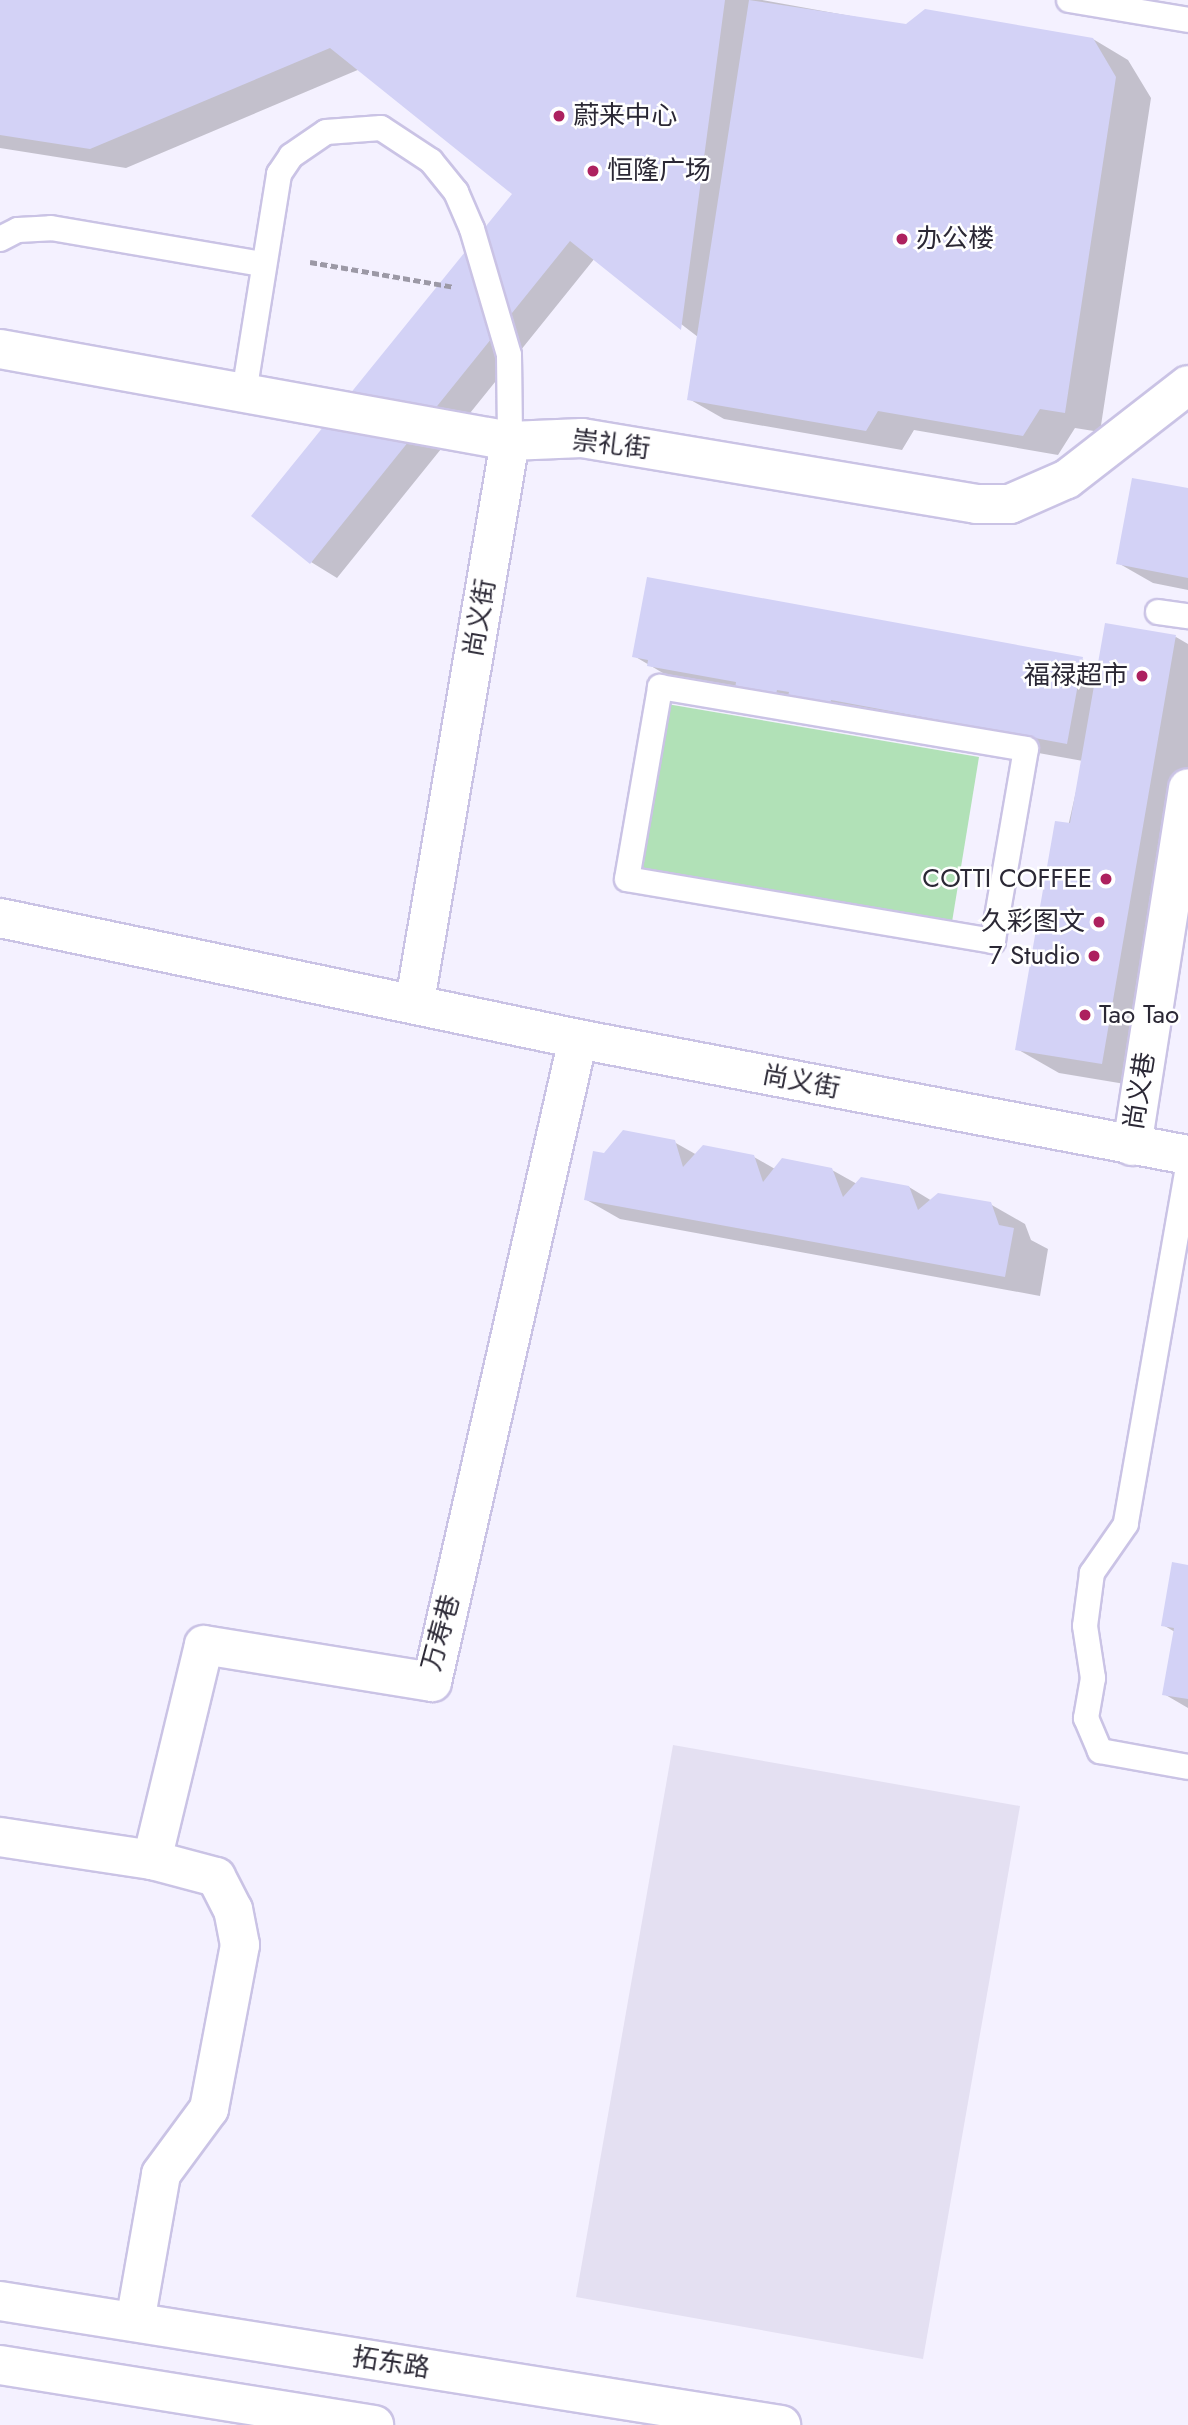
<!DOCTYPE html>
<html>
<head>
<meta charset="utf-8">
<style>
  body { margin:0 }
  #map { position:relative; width:1188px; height:2425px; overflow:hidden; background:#f4f1ff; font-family:Jost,"Noto Sans SC",sans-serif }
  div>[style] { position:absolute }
  .built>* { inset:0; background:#e4e0f2 }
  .green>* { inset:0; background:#b1e1b7 }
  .shadow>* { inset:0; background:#0003 }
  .building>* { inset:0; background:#d3d2f6 }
  .path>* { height:4.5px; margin-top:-2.25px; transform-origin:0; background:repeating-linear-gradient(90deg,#9c99a6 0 7px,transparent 0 10.5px) }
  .roads { filter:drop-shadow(2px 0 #cac3e5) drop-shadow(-2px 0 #cac3e5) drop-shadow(0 2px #cac3e5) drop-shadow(0 -2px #cac3e5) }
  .lane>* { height:24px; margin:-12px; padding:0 12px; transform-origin:12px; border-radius:12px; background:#fff }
  .street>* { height:38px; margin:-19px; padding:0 19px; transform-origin:19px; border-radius:19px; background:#fff }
  .primary>* { height:38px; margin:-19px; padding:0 19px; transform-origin:19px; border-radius:19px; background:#fff }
  .dots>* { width:19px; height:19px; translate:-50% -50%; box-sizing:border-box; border:4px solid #fff; border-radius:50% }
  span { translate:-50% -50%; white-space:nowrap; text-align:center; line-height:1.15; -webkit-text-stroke:5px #fff; paint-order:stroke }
  .poi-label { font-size:26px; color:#2b2835 }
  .left { translate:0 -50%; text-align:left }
  .right { translate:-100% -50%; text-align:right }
  .street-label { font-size:26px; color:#2b2835 }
</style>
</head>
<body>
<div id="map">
  <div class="built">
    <i style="clip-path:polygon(673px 1745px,1020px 1806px,923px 2359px,576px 2297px)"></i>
  </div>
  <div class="green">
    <i style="clip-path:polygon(667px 704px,979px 757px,952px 922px,639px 869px)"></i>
  </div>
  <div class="shadow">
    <i style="clip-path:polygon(0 0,762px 0,906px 26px,1093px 39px,1128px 60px,1151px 98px,1100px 432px,1075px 428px,1058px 455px,914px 430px,902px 450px,724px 419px,689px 399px,698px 337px,595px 258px,337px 578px,311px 562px,514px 193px,360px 69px,126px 168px,0 148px)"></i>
    <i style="clip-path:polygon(1188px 490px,1188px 590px,1153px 583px,1118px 563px)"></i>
    <i style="clip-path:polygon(1176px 637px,1188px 644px,1188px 828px,1143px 1087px,1059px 1073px,1017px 1049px,1083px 761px,873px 723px,817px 719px,815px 726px,778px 719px,690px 689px,634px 656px,1082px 659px,1099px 669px)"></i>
    <i style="clip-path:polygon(674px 1142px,697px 1155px,754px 1157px,775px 1169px,832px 1170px,857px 1184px,909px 1187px,932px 1201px,990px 1204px,1025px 1224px,1031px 1240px,1048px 1249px,1040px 1296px,620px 1219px,585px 1199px,605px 1155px)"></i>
    <i style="clip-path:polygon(1188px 1567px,1188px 1708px,1164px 1694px,1175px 1632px,1163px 1625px)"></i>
  </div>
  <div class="building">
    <i style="clip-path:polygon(0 0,725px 0,681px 330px,570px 241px,310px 564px,251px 516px,512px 194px,330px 48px,90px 149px,0 135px)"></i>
    <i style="clip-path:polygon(749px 0,906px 24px,925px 9px,1093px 38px,1116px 77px,1065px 413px,1040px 409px,1023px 436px,878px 411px,866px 431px,687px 400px)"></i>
    <i style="clip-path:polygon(1132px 478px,1188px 488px,1188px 578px,1116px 564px)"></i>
    <i style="clip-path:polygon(647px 577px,1083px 657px,1067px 744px,831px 700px,829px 712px,786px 704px,789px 692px,777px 690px,774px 703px,734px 696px,736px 682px,647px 666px,648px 660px,632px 657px)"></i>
    <i style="clip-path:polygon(1105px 623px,1176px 635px,1102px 1064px,1015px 1050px,1055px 821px,1070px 823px)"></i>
    <i style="clip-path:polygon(623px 1130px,675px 1140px,683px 1167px,703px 1145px,754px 1155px,763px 1182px,782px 1158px,832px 1168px,843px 1197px,861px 1177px,909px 1186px,918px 1210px,938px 1193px,991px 1202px,999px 1225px,1014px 1228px,1005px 1277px,584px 1200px,593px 1151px,604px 1153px)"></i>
    <i style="clip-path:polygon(1172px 1562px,1188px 1565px,1188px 1699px,1162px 1695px,1174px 1628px,1161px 1626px)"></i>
  </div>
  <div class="path">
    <i style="left:310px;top:262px;width:146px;rotate:9.8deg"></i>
  </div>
  <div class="roads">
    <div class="lane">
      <i style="left:1069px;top:0;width:121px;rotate:9.5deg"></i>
      <i style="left:0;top:239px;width:20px;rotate:-27deg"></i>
      <i style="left:18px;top:230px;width:33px;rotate:-3deg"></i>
      <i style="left:51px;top:228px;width:213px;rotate:9.7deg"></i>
      <i style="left:244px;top:393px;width:222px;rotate:-80.9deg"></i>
      <i style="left:279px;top:174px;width:22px;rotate:-56deg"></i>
      <i style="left:291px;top:156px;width:42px;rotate:-34.4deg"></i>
      <i style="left:326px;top:132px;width:55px;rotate:-4.2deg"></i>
      <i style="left:381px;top:128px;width:60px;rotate:33.4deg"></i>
      <i style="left:431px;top:161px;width:40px;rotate:51deg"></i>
      <i style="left:456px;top:192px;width:40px;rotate:66.6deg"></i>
      <i style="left:472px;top:229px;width:131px;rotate:73.6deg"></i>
      <i style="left:509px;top:355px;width:86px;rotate:89.3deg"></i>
      <i style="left:1158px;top:612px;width:30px;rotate:8deg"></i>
      <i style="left:660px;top:687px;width:371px;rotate:9.6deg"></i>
      <i style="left:1026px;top:749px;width:195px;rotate:99.8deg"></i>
      <i style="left:993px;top:941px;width:371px;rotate:-170.4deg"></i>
      <i style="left:627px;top:879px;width:195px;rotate:-80.2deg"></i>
      <i style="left:1188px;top:1167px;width:362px;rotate:99.9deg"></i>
      <i style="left:1126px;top:1524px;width:60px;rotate:124.8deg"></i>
      <i style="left:1092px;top:1573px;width:53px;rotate:97.5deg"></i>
      <i style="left:1085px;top:1626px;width:53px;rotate:81.3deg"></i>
      <i style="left:1093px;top:1678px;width:41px;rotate:99.9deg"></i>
      <i style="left:1086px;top:1718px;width:36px;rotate:67deg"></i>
      <i style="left:1100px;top:1751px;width:89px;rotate:10.3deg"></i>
    </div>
    <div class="street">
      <i style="left:0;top:349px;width:518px;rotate:10.23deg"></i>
      <i style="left:510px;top:441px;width:72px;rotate:-2.4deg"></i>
      <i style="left:582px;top:438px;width:399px;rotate:9.5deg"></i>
      <i style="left:976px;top:504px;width:34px"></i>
      <i style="left:1010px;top:504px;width:62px;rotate:-23.7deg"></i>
      <i style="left:1067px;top:479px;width:153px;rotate:-37.8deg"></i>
      <i style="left:0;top:918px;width:591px;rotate:11.82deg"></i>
      <i style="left:578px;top:1039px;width:621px;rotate:10.77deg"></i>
      <i style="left:415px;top:1001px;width:568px;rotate:-80.37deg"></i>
      <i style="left:1132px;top:1146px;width:362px;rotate:-81.1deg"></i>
      <i style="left:0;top:1837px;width:154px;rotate:8.6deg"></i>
      <i style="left:152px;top:1860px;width:221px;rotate:-76.4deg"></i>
      <i style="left:204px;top:1645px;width:231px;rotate:9.2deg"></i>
      <i style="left:432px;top:1682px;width:659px;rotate:-77.21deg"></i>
      <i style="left:135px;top:2322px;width:150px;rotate:-80deg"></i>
      <i style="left:161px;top:2174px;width:81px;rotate:-53.6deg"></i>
      <i style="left:209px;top:2109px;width:167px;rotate:-79.3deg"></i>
      <i style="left:240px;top:1945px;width:36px;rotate:-101deg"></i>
      <i style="left:233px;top:1910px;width:37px;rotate:-117deg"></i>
      <i style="left:216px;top:1877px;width:66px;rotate:-165.1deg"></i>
    </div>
    <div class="primary">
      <i style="left:0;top:2301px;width:791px;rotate:9.02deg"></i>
      <i style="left:0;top:2365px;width:379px;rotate:9.1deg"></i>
    </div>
  </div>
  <div class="dots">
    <i style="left:559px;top:116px;background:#ad215f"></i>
    <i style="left:593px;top:171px;background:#ad215f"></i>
    <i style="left:902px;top:239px;background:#ad215f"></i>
    <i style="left:1142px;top:676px;background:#ad215f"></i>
    <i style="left:1106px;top:879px;background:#ad215f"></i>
    <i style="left:1099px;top:922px;background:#ad215f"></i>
    <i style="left:1094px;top:956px;background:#ad215f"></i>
    <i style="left:1085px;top:1015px;background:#ad215f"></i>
  </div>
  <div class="poi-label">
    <span class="left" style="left:573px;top:116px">蔚来中心</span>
    <span class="left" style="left:607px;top:171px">恒隆广场</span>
    <span class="left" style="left:916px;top:239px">办公楼</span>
    <span class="right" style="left:1128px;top:676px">福禄超市</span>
    <span class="right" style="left:1092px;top:879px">COTTI COFFEE</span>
    <span class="right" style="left:1085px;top:922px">久彩图文</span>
    <span class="right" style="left:1080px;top:956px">7 Studio</span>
    <span class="left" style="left:1099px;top:1015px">Tao Tao</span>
  </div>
  <div class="street-label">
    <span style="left:611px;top:445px;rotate:7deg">崇礼街</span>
    <span style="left:480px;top:618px;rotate:-80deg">尚义街</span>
    <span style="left:801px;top:1082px;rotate:11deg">尚义街</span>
    <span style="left:1140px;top:1091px;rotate:-81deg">尚义巷</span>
    <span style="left:441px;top:1633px;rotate:-75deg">万寿巷</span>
    <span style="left:391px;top:2363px;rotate:9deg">拓东路</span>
  </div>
</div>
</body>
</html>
